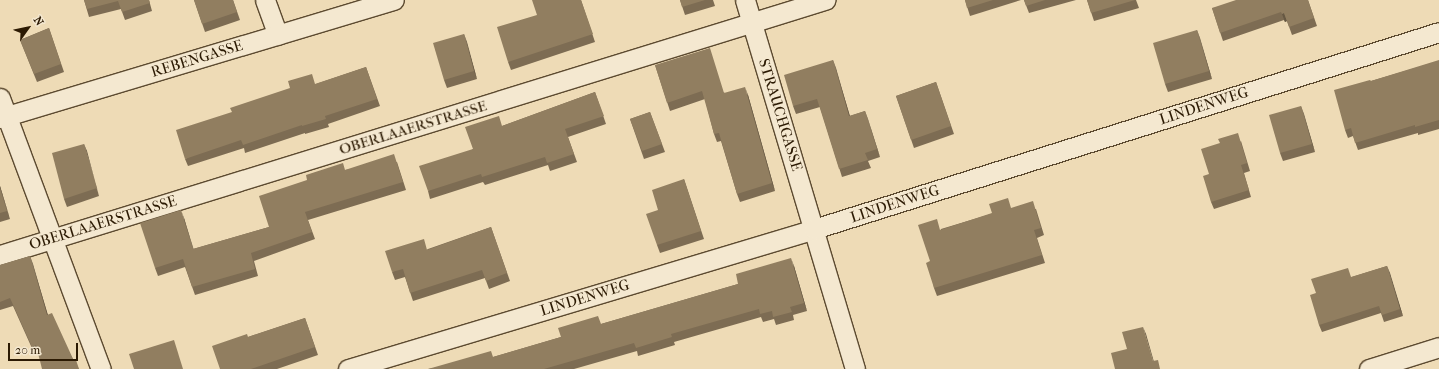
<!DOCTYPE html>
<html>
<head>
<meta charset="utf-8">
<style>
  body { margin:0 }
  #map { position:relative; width:1439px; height:369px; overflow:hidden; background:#eedbb6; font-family:"IM FELL French Canon",serif }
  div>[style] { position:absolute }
  .roads { filter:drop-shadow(1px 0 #5c4a30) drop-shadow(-1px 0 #5c4a30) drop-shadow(0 1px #5c4a30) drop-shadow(0 -1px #5c4a30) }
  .minor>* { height:19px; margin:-9.5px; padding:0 9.5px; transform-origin:9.5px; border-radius:9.5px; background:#f4e8d0 }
  .wall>* { inset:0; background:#7d6c53 }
  .shaded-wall>* { inset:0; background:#665843 }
  .building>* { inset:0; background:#917e60 }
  span { translate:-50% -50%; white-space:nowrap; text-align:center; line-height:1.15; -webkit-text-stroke:3px #f4e8d0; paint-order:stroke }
  .street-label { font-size:15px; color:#2c1a03 }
  .north { position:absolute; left:8px; top:8px; width:40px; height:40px; -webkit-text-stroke:3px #f4e8d0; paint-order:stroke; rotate:57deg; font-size:11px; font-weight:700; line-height:16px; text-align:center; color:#2c1a03 }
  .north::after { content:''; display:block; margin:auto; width:14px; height:18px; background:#2c1a03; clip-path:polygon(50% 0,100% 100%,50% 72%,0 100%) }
  .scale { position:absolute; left:8px; top:343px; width:70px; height:18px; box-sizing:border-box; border:2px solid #2c1a03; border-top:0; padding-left:5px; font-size:12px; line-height:14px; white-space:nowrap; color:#2c1a03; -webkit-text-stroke:3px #f4e8d0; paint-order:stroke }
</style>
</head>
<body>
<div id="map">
  <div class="roads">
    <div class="minor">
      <i style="left:265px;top:0;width:37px;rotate:70deg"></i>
      <i style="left:745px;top:0;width:385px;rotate:73.4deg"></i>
      <i style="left:0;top:98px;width:289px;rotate:69.6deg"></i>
      <i style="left:0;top:118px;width:411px;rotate:-16.7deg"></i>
      <i style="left:0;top:255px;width:864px;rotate:-17.18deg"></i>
      <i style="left:348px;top:369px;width:487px;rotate:-16.7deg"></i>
      <i style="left:814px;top:229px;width:655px;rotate:-17.49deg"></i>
      <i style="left:1369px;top:369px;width:73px;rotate:-17.4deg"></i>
    </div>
  </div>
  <div class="wall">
    <i style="clip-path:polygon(84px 0,149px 0,152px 11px,125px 20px,121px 9px,89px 17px)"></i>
    <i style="clip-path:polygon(194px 0,233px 0,240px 20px,205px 32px)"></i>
    <i style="clip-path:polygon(581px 0,595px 42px,511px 70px,508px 62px)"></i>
    <i style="clip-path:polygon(680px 0,713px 0,715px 6px,685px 15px)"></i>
    <i style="clip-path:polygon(965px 0,1021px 0,970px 16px)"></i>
    <i style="clip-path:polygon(1024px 0,1076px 0,1029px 13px)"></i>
    <i style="clip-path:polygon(1087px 0,1136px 0,1139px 8px,1094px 21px)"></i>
    <i style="clip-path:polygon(1308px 0,1317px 26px,1292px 35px,1287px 21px,1285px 22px,1284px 20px,1223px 41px,1212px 8px)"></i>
    <i style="clip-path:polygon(49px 28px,64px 72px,37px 82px,20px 40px)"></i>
    <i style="clip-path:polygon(1197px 30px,1212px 79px,1168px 92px,1165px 84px)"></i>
    <i style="clip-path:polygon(464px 34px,477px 79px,447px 88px,444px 80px)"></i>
    <i style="clip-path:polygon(833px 60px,850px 116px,865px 111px,880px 157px,868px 161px,871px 168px,842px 177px,820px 107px,796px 114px,793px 106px)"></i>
    <i style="clip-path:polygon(1439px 61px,1439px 129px,1418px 135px,1418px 133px,1358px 150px,1353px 136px,1348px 138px,1345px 130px,1371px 81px)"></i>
    <i style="clip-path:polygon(655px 65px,725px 93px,748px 95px,775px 191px,740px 202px,737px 194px,721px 141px,717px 142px,714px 134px,705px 99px,670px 111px)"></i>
    <i style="clip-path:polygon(366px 67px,380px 106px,328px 124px,329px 127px,305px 134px,305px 133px,245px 153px,244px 148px,188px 166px,185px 159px,316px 84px)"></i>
    <i style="clip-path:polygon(936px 82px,954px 134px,914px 148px,896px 96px)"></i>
    <i style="clip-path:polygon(595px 92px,606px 124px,568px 137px,577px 162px,550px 171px,548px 165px,485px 185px,483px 182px,430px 199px,428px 191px,473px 149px,502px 126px)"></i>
    <i style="clip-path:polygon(1301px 106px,1315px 152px,1283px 161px,1280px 153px)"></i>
    <i style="clip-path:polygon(650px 112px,665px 152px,644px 159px,630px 119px)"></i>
    <i style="clip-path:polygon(1241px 141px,1250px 171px,1244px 173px,1251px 197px,1214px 209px,1211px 202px,1209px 174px)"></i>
    <i style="clip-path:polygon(84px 144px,99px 196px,67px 207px,64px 199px)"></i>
    <i style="clip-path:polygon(397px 162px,406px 190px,308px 220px,315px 239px,254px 261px,258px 276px,195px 295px,185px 267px,158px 276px,155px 268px,184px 218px,193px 249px,269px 227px,345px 170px)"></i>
    <i style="clip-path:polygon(684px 179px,704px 239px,660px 253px,657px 245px,658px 210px)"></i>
    <i style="clip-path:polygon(0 186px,10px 219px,0 222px)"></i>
    <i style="clip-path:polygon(1011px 208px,1036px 209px,1044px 235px,1037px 238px,1045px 263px,937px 296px,934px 288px,930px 261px,941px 229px)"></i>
    <i style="clip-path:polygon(491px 227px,510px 281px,489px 289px,485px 278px,413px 301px,405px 277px,395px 280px,392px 272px,428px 249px)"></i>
    <i style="clip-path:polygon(30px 256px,48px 315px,74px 361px,79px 369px,38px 353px,35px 355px,13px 306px,0 310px,0 265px)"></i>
    <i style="clip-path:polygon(794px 266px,807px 311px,793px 315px,794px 320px,776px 325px,774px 319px,763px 322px,761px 317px,674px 342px,675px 345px,638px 356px,637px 351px,574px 369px,428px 369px,493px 357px,561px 337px,601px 324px,738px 284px)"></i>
    <i style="clip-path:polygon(1387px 266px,1403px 316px,1384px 322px,1381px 313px,1322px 332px,1319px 325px,1316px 293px,1352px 277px)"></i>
    <i style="clip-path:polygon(305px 318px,318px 355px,277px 369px,220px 369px,248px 337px)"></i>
  </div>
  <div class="shaded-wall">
    <i style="clip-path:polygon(1284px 13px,1287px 21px,1285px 22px,1282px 14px)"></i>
    <i style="clip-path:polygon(1197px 30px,1200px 38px,1212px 79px,1209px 71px)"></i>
    <i style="clip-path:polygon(464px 34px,467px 42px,477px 79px,474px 71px)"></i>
    <i style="clip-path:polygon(833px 60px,836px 68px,852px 124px,849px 116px)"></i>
    <i style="clip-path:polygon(745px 87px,748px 95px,775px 191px,772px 183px)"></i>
    <i style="clip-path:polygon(1301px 106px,1304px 114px,1315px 152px,1312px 144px)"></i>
    <i style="clip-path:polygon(865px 111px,868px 119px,880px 157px,877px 149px)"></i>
    <i style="clip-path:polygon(84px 144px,87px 151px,99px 196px,97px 188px)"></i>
    <i style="clip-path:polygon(0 186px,10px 219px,0 188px)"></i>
    <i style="clip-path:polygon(181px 210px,184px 218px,196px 257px,193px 249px)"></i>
    <i style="clip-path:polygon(30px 256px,33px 264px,50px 323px,47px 315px)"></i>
    <i style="clip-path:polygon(791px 258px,794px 266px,807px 311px,804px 303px)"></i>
    <i style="clip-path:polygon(1387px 266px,1390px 273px,1403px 316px,1400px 309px)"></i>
    <i style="clip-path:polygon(1143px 327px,1146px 334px,1156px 369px,1153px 361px)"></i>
  </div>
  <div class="building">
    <i style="clip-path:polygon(84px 0,149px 0,150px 3px,122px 12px,118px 1px,87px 9px)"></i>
    <i style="clip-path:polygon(194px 0,233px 0,237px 12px,202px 24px)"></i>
    <i style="clip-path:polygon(532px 0,581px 0,593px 34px,508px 62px,497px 27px,537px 15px)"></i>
    <i style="clip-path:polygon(680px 0,705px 0,682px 7px)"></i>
    <i style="clip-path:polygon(965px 0,993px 0,967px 8px)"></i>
    <i style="clip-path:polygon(1024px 0,1045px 0,1026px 6px)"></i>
    <i style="clip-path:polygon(1087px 0,1135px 0,1091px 13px)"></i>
    <i style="clip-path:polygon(1236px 0,1308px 0,1314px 18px,1289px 27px,1284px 13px,1282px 14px,1281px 12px,1220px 33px,1212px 8px)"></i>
    <i style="clip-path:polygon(49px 28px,61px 64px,34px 74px,20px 40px)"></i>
    <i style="clip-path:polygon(1197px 30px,1209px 71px,1165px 84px,1153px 43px)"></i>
    <i style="clip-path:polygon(464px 34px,474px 71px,444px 80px,433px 43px)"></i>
    <i style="clip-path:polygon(710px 48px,724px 93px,745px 87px,772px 183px,737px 194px,719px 133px,714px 134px,702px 91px,667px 103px,655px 65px)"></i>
    <i style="clip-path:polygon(833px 60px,849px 116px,865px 111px,877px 149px,865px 153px,868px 160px,839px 169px,817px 99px,793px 106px,784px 75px)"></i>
    <i style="clip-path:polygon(1439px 60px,1439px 120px,1415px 127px,1415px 125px,1355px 143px,1351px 128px,1345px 130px,1334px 90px,1370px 80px,1371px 81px)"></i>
    <i style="clip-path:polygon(366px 67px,377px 99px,325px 116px,326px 119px,302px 126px,302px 125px,243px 145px,241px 140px,185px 159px,176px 130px,232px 112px,230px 108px,290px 88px,288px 81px,312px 74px,315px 84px)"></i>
    <i style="clip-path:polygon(936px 82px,951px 126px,911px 140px,896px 96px)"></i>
    <i style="clip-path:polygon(595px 92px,604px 116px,565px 129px,574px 154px,547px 163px,545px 157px,482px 177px,481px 174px,428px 191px,419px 166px,473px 149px,465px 127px,499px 116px,502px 126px)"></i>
    <i style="clip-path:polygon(1301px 106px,1312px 144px,1280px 153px,1269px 115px)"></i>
    <i style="clip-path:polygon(650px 112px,662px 144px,642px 151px,630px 119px)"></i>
    <i style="clip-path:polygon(1238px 133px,1247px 163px,1241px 165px,1249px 190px,1211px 202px,1203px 176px,1209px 174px,1201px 149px,1220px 143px,1218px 139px)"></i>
    <i style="clip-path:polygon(84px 144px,97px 188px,64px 199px,52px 153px)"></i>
    <i style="clip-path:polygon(394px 154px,403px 182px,305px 212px,312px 232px,251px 253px,255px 269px,192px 287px,183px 259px,155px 268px,140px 223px,181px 210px,193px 249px,269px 227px,259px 196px,307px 180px,306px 175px,343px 163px,345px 170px)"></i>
    <i style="clip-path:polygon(684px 179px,701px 231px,657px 245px,646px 214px,658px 210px,652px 190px)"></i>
    <i style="clip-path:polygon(0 188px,7px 211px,0 213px)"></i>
    <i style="clip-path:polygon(1008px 198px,1011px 208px,1033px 201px,1041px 228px,1034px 230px,1042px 255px,934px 288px,926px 263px,930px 261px,918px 225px,937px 219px,940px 230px,992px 213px,989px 204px)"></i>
    <i style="clip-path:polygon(491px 227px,507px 273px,486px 281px,482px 270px,410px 293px,403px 269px,392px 272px,385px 251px,424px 239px,427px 250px)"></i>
    <i style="clip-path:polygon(30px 256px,47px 315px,52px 313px,74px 361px,76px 360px,79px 369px,42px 369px,36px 345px,32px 347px,10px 298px,0 302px,0 265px)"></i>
    <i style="clip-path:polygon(791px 258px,804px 303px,790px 307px,792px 312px,773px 317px,772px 311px,760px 314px,759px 309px,671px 334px,672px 337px,636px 348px,634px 343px,544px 369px,428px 369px,491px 351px,493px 357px,561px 337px,558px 328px,598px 316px,601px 324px,738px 284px,736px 274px)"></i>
    <i style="clip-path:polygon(1387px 266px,1400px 309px,1382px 315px,1379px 306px,1319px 325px,1310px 295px,1316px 293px,1311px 279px,1348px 268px,1351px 277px)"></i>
    <i style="clip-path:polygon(305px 318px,315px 347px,251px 369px,220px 369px,212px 346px,247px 334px,248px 337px)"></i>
    <i style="clip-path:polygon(1143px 327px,1153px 361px,1158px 360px,1160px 369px,1115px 369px,1111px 353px,1127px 349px,1122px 332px)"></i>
    <i style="clip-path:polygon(174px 340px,183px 369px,134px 369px,129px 354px)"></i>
  </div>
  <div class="street-label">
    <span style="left:197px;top:59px;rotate:-17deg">REBENGASSE</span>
    <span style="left:1204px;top:106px;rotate:-18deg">LINDENWEG</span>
    <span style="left:780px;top:115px;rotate:73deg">STRAUCHGASSE</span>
    <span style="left:413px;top:128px;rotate:-17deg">OBERLAAERSTRASSE</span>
    <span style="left:895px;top:204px;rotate:-18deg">LINDENWEG</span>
    <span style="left:103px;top:223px;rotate:-17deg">OBERLAAERSTRASSE</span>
    <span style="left:585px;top:298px;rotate:-17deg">LINDENWEG</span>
  </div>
  <div class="north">N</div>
  <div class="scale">20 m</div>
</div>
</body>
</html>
